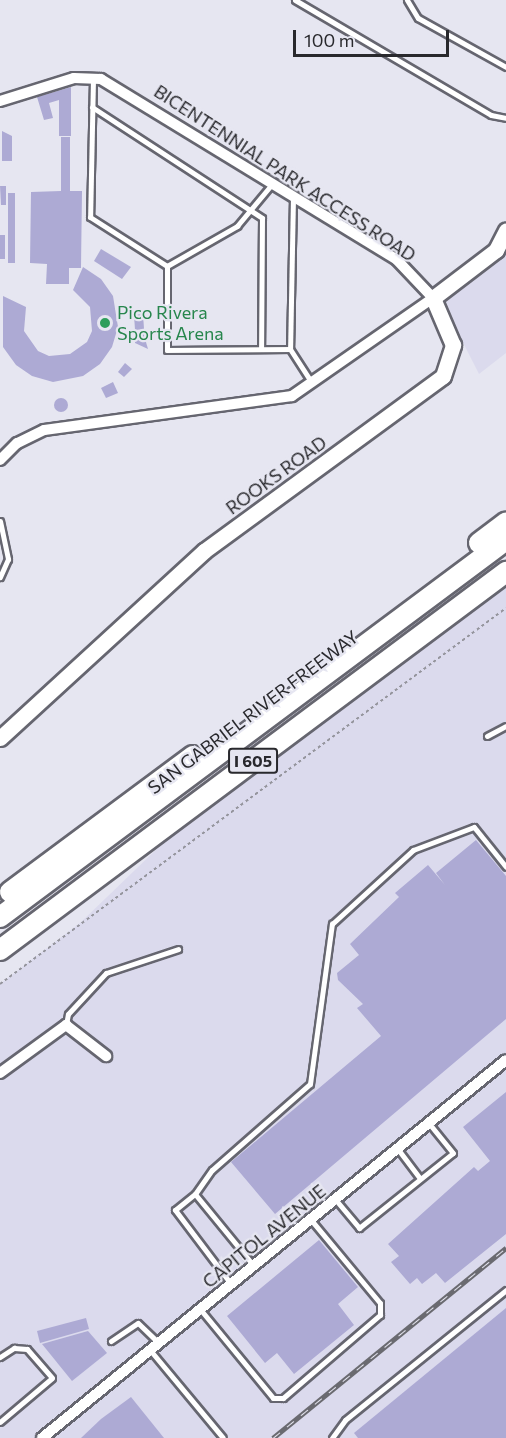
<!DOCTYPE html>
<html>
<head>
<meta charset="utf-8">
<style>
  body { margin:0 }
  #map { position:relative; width:506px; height:1438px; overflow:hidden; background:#e6e6f1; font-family:Commissioner,sans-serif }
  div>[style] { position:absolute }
  .built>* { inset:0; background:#dbdaed }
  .building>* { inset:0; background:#adaad4 }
  .round { border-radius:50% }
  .path>* { height:2px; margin-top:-1px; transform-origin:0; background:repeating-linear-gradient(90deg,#94949c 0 3px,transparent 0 6px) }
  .roads { filter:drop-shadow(2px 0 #666670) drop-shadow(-2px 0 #666670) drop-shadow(0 2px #666670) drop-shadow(0 -2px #666670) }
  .lane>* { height:5px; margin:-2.5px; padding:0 2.5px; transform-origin:2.5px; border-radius:2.5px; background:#fff }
  .street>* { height:10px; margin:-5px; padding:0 5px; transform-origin:5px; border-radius:5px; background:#fff }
  .secondary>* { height:15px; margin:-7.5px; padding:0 7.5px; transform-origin:7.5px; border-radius:7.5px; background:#fff }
  .highway>* { height:20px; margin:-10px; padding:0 10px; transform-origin:10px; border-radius:10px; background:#fff }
  .rail>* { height:5px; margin-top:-2.5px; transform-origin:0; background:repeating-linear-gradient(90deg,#e6e6f1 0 9px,#6a6a70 0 18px); box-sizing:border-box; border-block:2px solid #6a6a70 }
  .dots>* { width:16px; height:16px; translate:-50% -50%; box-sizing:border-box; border:3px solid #e6e6f1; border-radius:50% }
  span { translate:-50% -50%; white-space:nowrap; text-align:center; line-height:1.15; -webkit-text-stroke:4.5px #e6e6f1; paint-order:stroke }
  .shield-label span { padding:2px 4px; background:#e6e6f1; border:2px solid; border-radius:4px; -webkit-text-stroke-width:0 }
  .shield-label { font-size:16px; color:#29292d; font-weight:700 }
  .street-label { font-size:18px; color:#29292d }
  .leisure-label { font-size:18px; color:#27864d }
  .left { translate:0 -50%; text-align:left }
  .scale { position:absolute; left:293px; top:30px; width:156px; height:27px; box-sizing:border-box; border:3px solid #29292d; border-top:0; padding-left:8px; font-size:18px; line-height:21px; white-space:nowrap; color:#29292d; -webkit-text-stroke:4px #e6e6f1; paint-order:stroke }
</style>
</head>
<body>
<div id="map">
  <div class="built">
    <i style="clip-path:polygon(506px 252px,506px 353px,479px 374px,444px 305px,448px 297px)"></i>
    <i style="clip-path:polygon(506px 566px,506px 1438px,0 1438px,0 984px,80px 923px,219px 789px)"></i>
  </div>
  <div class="building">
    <i style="clip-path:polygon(71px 87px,71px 136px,59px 136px,59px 100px,49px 103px,53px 118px,44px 120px,37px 97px)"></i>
    <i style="clip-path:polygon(2px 131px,12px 136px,12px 161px,2px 161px)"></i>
    <i style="clip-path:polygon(61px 137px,70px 137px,70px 191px,82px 191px,81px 268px,69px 268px,69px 284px,46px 284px,47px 264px,30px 263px,31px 192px,61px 191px)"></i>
    <i style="clip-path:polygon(0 186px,6px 186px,6px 205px,1px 205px)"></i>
    <i style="clip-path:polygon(8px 193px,15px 193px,15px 263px,8px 263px)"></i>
    <i style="clip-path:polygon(0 235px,5px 235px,5px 259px,0 259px)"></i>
    <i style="clip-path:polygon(101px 249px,131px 267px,122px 279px,94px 261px)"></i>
    <i style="clip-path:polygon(83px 267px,101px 279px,113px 296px,118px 327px,112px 347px,100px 364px,83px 376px,53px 382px,32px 376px,16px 365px,3px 347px,3px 296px,26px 307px,24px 331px,38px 351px,49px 356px,70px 354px,87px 342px,92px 331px,90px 307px,73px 290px)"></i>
    <i style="clip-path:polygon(143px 314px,144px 329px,135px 330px,134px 315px)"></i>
    <i style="clip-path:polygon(135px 332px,143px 332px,148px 349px,135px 343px)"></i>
    <i style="clip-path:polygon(125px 363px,132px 369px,124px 377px,118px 372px)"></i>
    <i style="clip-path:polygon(113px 382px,118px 393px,106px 398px,101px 388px)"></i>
    <i class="round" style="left:54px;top:398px;width:14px;height:14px"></i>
    <i style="clip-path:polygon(476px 840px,506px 876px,506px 1019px,275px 1214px,231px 1162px,381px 1036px,357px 1008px,363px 1004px,338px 980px,337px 973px,359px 955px,350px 944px,399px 897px,395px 893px,428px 865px,445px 885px,436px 873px)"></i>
    <i style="clip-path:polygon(506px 1092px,506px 1234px,445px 1283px,436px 1273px,422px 1284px,417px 1278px,410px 1284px,391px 1262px,399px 1256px,388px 1244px,474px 1167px,478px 1171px,490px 1161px,463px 1127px)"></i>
    <i style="clip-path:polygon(319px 1240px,358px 1287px,338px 1304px,354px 1325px,294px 1374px,277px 1353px,265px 1363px,227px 1316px)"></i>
    <i style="clip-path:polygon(506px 1308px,506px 1438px,358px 1438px,354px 1433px)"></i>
    <i style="clip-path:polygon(86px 1318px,89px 1329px,40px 1343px,37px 1331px)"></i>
    <i style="clip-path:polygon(88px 1331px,107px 1353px,72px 1381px,42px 1344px)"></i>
    <i style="clip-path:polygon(131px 1397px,164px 1438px,81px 1438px,101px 1419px)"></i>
  </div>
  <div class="path">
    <i style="left:0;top:984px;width:630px;rotate:-36.62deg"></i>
  </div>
  <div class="roads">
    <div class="lane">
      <i style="left:295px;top:0;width:227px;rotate:30.4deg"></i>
      <i style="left:491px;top:115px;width:15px;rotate:11deg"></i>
      <i style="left:407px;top:0;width:21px;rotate:59deg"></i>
      <i style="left:418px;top:18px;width:101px;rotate:29.1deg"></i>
      <i style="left:93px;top:79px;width:138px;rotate:91.2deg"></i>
      <i style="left:90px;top:217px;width:91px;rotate:32.5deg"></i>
      <i style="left:167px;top:266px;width:84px;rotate:90deg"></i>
      <i style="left:167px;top:350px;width:123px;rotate:-0.5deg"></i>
      <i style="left:92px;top:107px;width:203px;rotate:33.1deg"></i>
      <i style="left:262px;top:218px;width:131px;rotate:90.4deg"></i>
      <i style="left:293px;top:197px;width:152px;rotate:91.1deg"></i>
      <i style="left:290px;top:349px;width:40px;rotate:57.1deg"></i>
      <i style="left:167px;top:266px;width:81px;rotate:-29.7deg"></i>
      <i style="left:237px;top:226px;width:55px;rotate:-50.2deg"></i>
      <i style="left:0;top:521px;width:39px;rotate:78deg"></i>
      <i style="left:8px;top:559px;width:20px;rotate:114deg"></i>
      <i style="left:487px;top:736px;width:21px;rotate:-28deg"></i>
      <i style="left:66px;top:1025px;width:11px;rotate:-80deg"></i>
      <i style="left:68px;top:1014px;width:56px;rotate:-47.2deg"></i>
      <i style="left:106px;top:973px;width:76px;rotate:-18.4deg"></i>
      <i style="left:397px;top:1148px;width:38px;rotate:53deg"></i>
      <i style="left:195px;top:1194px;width:29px;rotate:-55deg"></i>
      <i style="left:212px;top:1170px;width:130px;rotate:-41.3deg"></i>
      <i style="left:310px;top:1084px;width:162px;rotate:-82.2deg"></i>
      <i style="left:332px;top:924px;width:110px;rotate:-42.4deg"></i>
      <i style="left:413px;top:850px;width:65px;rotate:-20.7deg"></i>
      <i style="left:474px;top:827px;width:51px;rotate:51.3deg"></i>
      <i style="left:335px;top:1199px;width:38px;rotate:50deg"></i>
      <i style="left:359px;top:1228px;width:120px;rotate:-38.6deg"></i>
      <i style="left:453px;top:1153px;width:38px;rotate:-129deg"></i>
      <i style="left:231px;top:1284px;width:93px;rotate:-127.1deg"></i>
      <i style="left:175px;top:1210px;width:26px;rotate:-39deg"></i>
      <i style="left:195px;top:1194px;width:93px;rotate:50.7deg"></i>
      <i style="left:200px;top:1309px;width:115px;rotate:50.6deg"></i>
      <i style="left:273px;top:1398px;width:10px"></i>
      <i style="left:283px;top:1398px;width:128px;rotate:-40.6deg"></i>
      <i style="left:380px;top:1315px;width:12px;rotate:-90deg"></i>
      <i style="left:380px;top:1303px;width:108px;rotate:-129.7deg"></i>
      <i style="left:111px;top:1341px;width:32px;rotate:-34deg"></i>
      <i style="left:138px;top:1323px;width:29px;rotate:44deg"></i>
      <i style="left:150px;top:1350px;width:114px;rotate:50.3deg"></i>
      <i style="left:0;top:1357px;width:17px;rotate:-33deg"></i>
      <i style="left:14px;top:1348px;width:13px;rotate:4deg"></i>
      <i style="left:27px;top:1349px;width:38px;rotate:49deg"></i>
      <i style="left:52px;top:1378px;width:68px;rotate:139.8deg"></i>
      <i style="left:332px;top:1438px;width:22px;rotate:-54deg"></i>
      <i style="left:345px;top:1420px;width:207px;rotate:-38.9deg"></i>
    </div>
    <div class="street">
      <i style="left:0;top:101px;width:77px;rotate:-17.3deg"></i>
      <i style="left:74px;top:78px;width:27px;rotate:2deg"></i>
      <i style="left:101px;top:79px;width:347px;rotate:31.4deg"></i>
      <i style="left:397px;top:260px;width:52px;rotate:46.5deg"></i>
      <i style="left:433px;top:298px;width:172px;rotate:145.2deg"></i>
      <i style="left:292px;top:396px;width:250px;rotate:172.2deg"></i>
      <i style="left:44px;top:430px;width:30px;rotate:154deg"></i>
      <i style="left:17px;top:443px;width:24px;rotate:135deg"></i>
      <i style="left:0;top:1073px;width:82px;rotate:-36deg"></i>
      <i style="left:66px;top:1025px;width:51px;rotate:37.8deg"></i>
      <i style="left:42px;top:1438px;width:598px;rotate:-39.17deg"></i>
    </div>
    <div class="secondary">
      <i style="left:0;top:738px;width:277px;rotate:-42.5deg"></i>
      <i style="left:204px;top:551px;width:296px;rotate:-36.2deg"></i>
      <i style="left:443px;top:376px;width:33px;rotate:-72deg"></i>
      <i style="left:453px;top:345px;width:51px;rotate:-113.1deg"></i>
      <i style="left:433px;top:298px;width:79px;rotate:-37.3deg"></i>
      <i style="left:496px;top:250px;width:22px;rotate:-63deg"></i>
    </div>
    <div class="highway">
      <i style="left:479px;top:543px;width:34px;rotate:-37deg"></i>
      <i style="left:10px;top:892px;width:228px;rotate:-36.6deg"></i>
      <i style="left:0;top:917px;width:631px;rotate:-36.69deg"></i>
      <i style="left:0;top:950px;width:632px;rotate:-36.76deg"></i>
    </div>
  </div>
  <div class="rail">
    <i style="left:273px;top:1438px;width:301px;rotate:-39.2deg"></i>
  </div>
  <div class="dots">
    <i style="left:105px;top:323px;background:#2e9e5b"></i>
  </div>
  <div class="shield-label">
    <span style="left:253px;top:761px">I 605</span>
  </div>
  <div class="street-label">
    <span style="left:285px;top:173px;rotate:33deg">BICENTENNIAL PARK ACCESS ROAD</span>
    <span style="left:276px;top:475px;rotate:-36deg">ROOKS ROAD</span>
    <span style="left:253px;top:712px;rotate:-37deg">SAN GABRIEL RIVER FREEWAY</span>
    <span style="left:264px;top:1236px;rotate:-39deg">CAPITOL AVENUE</span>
  </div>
  <div class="leisure-label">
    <span class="left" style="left:117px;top:323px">Pico Rivera<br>Sports Arena</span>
  </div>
  <div class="scale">100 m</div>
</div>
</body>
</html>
